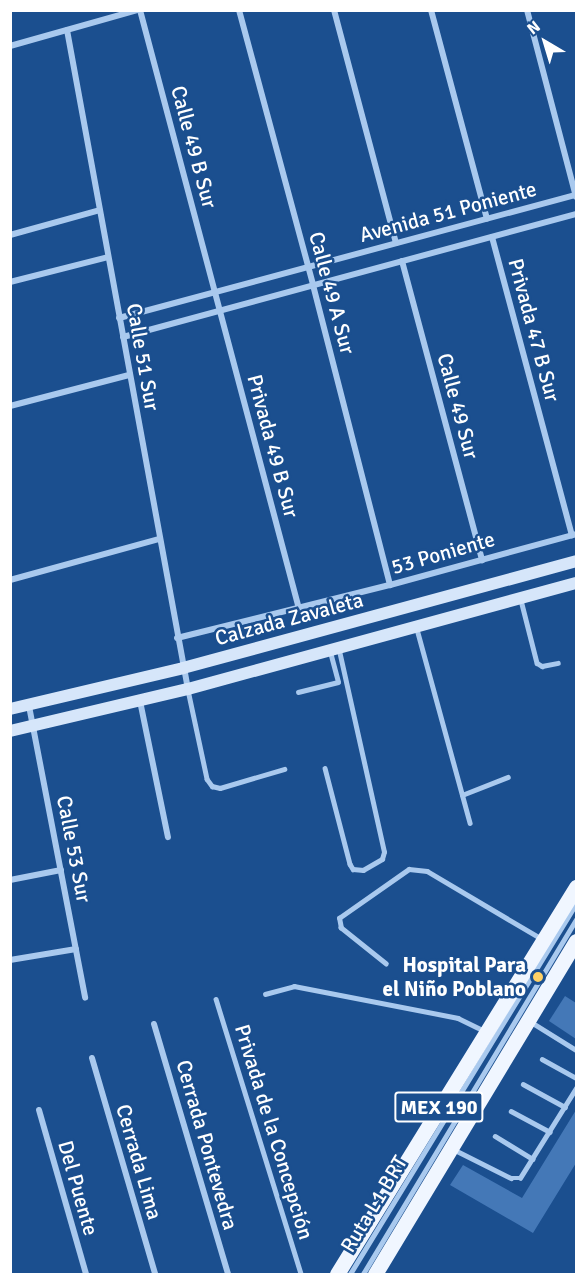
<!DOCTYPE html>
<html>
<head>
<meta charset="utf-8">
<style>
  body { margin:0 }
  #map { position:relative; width:587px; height:1285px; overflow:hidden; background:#1b4f8f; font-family:Signika,sans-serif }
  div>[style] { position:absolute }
  .building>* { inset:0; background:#4478b7 }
  .lane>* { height:4.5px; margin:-2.25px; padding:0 2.25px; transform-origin:2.25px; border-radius:2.25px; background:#a9c9ee }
  .street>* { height:6px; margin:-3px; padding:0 3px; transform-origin:3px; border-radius:3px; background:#a9c9ee }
  .secondary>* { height:12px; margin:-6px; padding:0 6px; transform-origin:6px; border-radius:6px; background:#d6e6fa }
  .primary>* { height:15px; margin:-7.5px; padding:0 7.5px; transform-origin:7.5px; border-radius:7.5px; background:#f0f6ff }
  .dots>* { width:16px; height:16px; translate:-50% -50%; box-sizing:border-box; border:3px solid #1b4f8f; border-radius:50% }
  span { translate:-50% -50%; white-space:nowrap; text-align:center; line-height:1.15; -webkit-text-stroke:5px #1b4f8f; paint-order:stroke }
  .shield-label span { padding:2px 4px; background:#1b4f8f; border:2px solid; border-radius:4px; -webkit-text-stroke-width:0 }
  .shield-label { font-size:20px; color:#fff; font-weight:700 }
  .street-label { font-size:21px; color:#fff }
  .poi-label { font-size:21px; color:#fff; font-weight:700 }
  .right { translate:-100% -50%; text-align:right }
  .frame { position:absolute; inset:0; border:12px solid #fff; pointer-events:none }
  .north { position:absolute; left:515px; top:12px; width:60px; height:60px; -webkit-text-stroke:4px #1b4f8f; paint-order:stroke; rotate:322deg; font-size:16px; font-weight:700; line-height:24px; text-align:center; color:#fff }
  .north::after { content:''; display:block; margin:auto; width:21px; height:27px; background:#fff; clip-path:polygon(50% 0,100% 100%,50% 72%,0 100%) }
</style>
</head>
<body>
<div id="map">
  <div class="building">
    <i style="clip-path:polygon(565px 996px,576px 1003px,576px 1039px,549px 1021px)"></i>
    <i style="clip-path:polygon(576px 1110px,576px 1163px,533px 1233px,450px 1185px,463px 1165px,522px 1198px)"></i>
  </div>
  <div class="lane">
    <i style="left:521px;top:600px;width:65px;rotate:75.7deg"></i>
    <i style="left:537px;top:663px;width:6px;rotate:31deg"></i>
    <i style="left:542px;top:666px;width:16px;rotate:-11deg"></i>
    <i style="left:417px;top:629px;width:201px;rotate:74.7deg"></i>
    <i style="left:188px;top:690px;width:91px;rotate:77.9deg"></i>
    <i style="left:207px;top:779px;width:9px;rotate:54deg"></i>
    <i style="left:212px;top:786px;width:8px;rotate:14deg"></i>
    <i style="left:220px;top:788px;width:67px;rotate:-16.5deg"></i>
    <i style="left:298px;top:692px;width:41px;rotate:-14deg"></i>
    <i style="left:338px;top:682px;width:30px;rotate:-105deg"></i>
    <i style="left:325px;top:768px;width:99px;rotate:75.4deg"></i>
    <i style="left:350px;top:864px;width:6px;rotate:59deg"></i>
    <i style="left:353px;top:869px;width:10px;rotate:6deg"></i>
    <i style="left:363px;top:870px;width:22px;rotate:-30deg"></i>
    <i style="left:382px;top:859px;width:7px;rotate:-74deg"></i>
    <i style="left:384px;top:852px;width:207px;rotate:-102.6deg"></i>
    <i style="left:462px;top:795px;width:49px;rotate:-21.4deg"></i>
    <i style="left:386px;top:964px;width:58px;rotate:-141.3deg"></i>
    <i style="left:341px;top:928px;width:10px;rotate:-101deg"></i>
    <i style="left:339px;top:918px;width:85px;rotate:-35deg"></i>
    <i style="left:409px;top:869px;width:18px;rotate:6deg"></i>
    <i style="left:427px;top:871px;width:134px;rotate:30.6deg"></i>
    <i style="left:265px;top:994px;width:30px;rotate:-15deg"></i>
    <i style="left:294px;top:986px;width:167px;rotate:11deg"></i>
    <i style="left:458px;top:1018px;width:28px;rotate:26deg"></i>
    <i style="left:216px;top:999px;width:288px;rotate:72.8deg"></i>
    <i style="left:531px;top:1022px;width:53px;rotate:31.9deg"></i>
    <i style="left:542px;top:1059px;width:39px;rotate:29deg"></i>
    <i style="left:523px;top:1084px;width:48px;rotate:28.7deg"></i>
    <i style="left:511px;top:1111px;width:44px;rotate:28.3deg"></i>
    <i style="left:495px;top:1136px;width:44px;rotate:31.2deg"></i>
    <i style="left:453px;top:1149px;width:65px;rotate:26.6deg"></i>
    <i style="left:511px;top:1178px;width:9px"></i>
    <i style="left:520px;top:1178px;width:106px;rotate:-58.1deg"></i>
    <i style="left:350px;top:1274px;width:434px;rotate:-58.6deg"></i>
    <i style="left:363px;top:1274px;width:413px;rotate:-59deg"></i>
  </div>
  <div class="street">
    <i style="left:140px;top:10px;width:620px;rotate:75.13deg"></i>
    <i style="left:239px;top:10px;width:285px;rotate:74.9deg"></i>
    <i style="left:313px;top:285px;width:310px;rotate:75.6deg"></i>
    <i style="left:334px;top:10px;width:241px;rotate:75.1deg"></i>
    <i style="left:431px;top:10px;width:216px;rotate:75deg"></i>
    <i style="left:527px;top:10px;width:193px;rotate:75.3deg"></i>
    <i style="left:67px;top:30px;width:670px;rotate:79.6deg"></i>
    <i style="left:10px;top:46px;width:132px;rotate:-15.8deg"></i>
    <i style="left:10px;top:235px;width:93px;rotate:-15.5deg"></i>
    <i style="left:492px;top:237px;width:309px;rotate:75deg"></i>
    <i style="left:402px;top:261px;width:310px;rotate:75deg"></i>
    <i style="left:10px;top:282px;width:101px;rotate:-14.3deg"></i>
    <i style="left:119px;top:318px;width:473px;rotate:-15.1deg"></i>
    <i style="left:123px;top:337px;width:469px;rotate:-15.2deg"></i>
    <i style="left:10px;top:406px;width:123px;rotate:-14.6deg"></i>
    <i style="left:10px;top:580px;width:155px;rotate:-15.4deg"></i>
    <i style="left:177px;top:638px;width:219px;rotate:-14deg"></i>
    <i style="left:390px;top:585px;width:193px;rotate:-15.3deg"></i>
    <i style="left:140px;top:701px;width:139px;rotate:78.4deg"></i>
    <i style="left:29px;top:706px;width:297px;rotate:79.1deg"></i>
    <i style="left:10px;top:880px;width:52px;rotate:-11.1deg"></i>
    <i style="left:10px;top:960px;width:67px;rotate:-9.5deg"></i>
    <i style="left:154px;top:1024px;width:261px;rotate:73.5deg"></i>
    <i style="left:92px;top:1058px;width:225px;rotate:73.7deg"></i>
    <i style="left:39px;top:1110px;width:171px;rotate:74deg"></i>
  </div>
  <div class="secondary">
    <i style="left:10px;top:709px;width:178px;rotate:-13.3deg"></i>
    <i style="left:183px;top:668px;width:407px;rotate:-15.2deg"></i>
    <i style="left:10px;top:731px;width:183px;rotate:-13.3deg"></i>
    <i style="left:188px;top:689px;width:402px;rotate:-15.3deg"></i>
  </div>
  <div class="primary">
    <i style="left:337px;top:1274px;width:455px;rotate:-58.3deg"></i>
    <i style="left:375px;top:1274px;width:389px;rotate:-58.9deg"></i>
  </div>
  <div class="dots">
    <i style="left:538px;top:977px;background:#ffd166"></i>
  </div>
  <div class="shield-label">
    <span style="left:439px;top:1107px">MEX 190</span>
  </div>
  <div class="street-label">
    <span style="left:194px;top:147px;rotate:75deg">Calle 49 B Sur</span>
    <span style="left:448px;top:212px;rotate:-15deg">Avenida 51 Poniente</span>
    <span style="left:332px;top:293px;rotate:75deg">Calle 49 A Sur</span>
    <span style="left:534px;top:330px;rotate:75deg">Privada 47 B Sur</span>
    <span style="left:143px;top:357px;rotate:80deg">Calle 51 Sur</span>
    <span style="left:458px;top:406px;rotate:75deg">Calle 49 Sur</span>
    <span style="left:273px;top:446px;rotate:75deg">Privada 49 B Sur</span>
    <span style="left:443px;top:553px;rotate:-16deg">53 Poniente</span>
    <span style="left:289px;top:619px;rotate:-15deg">Calzada Zavaleta</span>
    <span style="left:74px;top:849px;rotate:79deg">Calle 53 Sur</span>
    <span style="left:274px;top:1132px;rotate:73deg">Privada de la Concepción</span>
    <span style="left:207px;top:1145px;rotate:74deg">Cerrada Pontevedra</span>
    <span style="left:139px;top:1162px;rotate:74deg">Cerrada Lima</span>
    <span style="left:78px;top:1188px;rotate:74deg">Del Puente</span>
    <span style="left:374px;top:1204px;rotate:-59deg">Ruta L1 BRT</span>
  </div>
  <div class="poi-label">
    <span class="right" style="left:526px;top:977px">Hospital Para<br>el Niño Poblano</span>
  </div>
  <div class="frame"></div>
  <div class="north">N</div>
</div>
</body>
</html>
